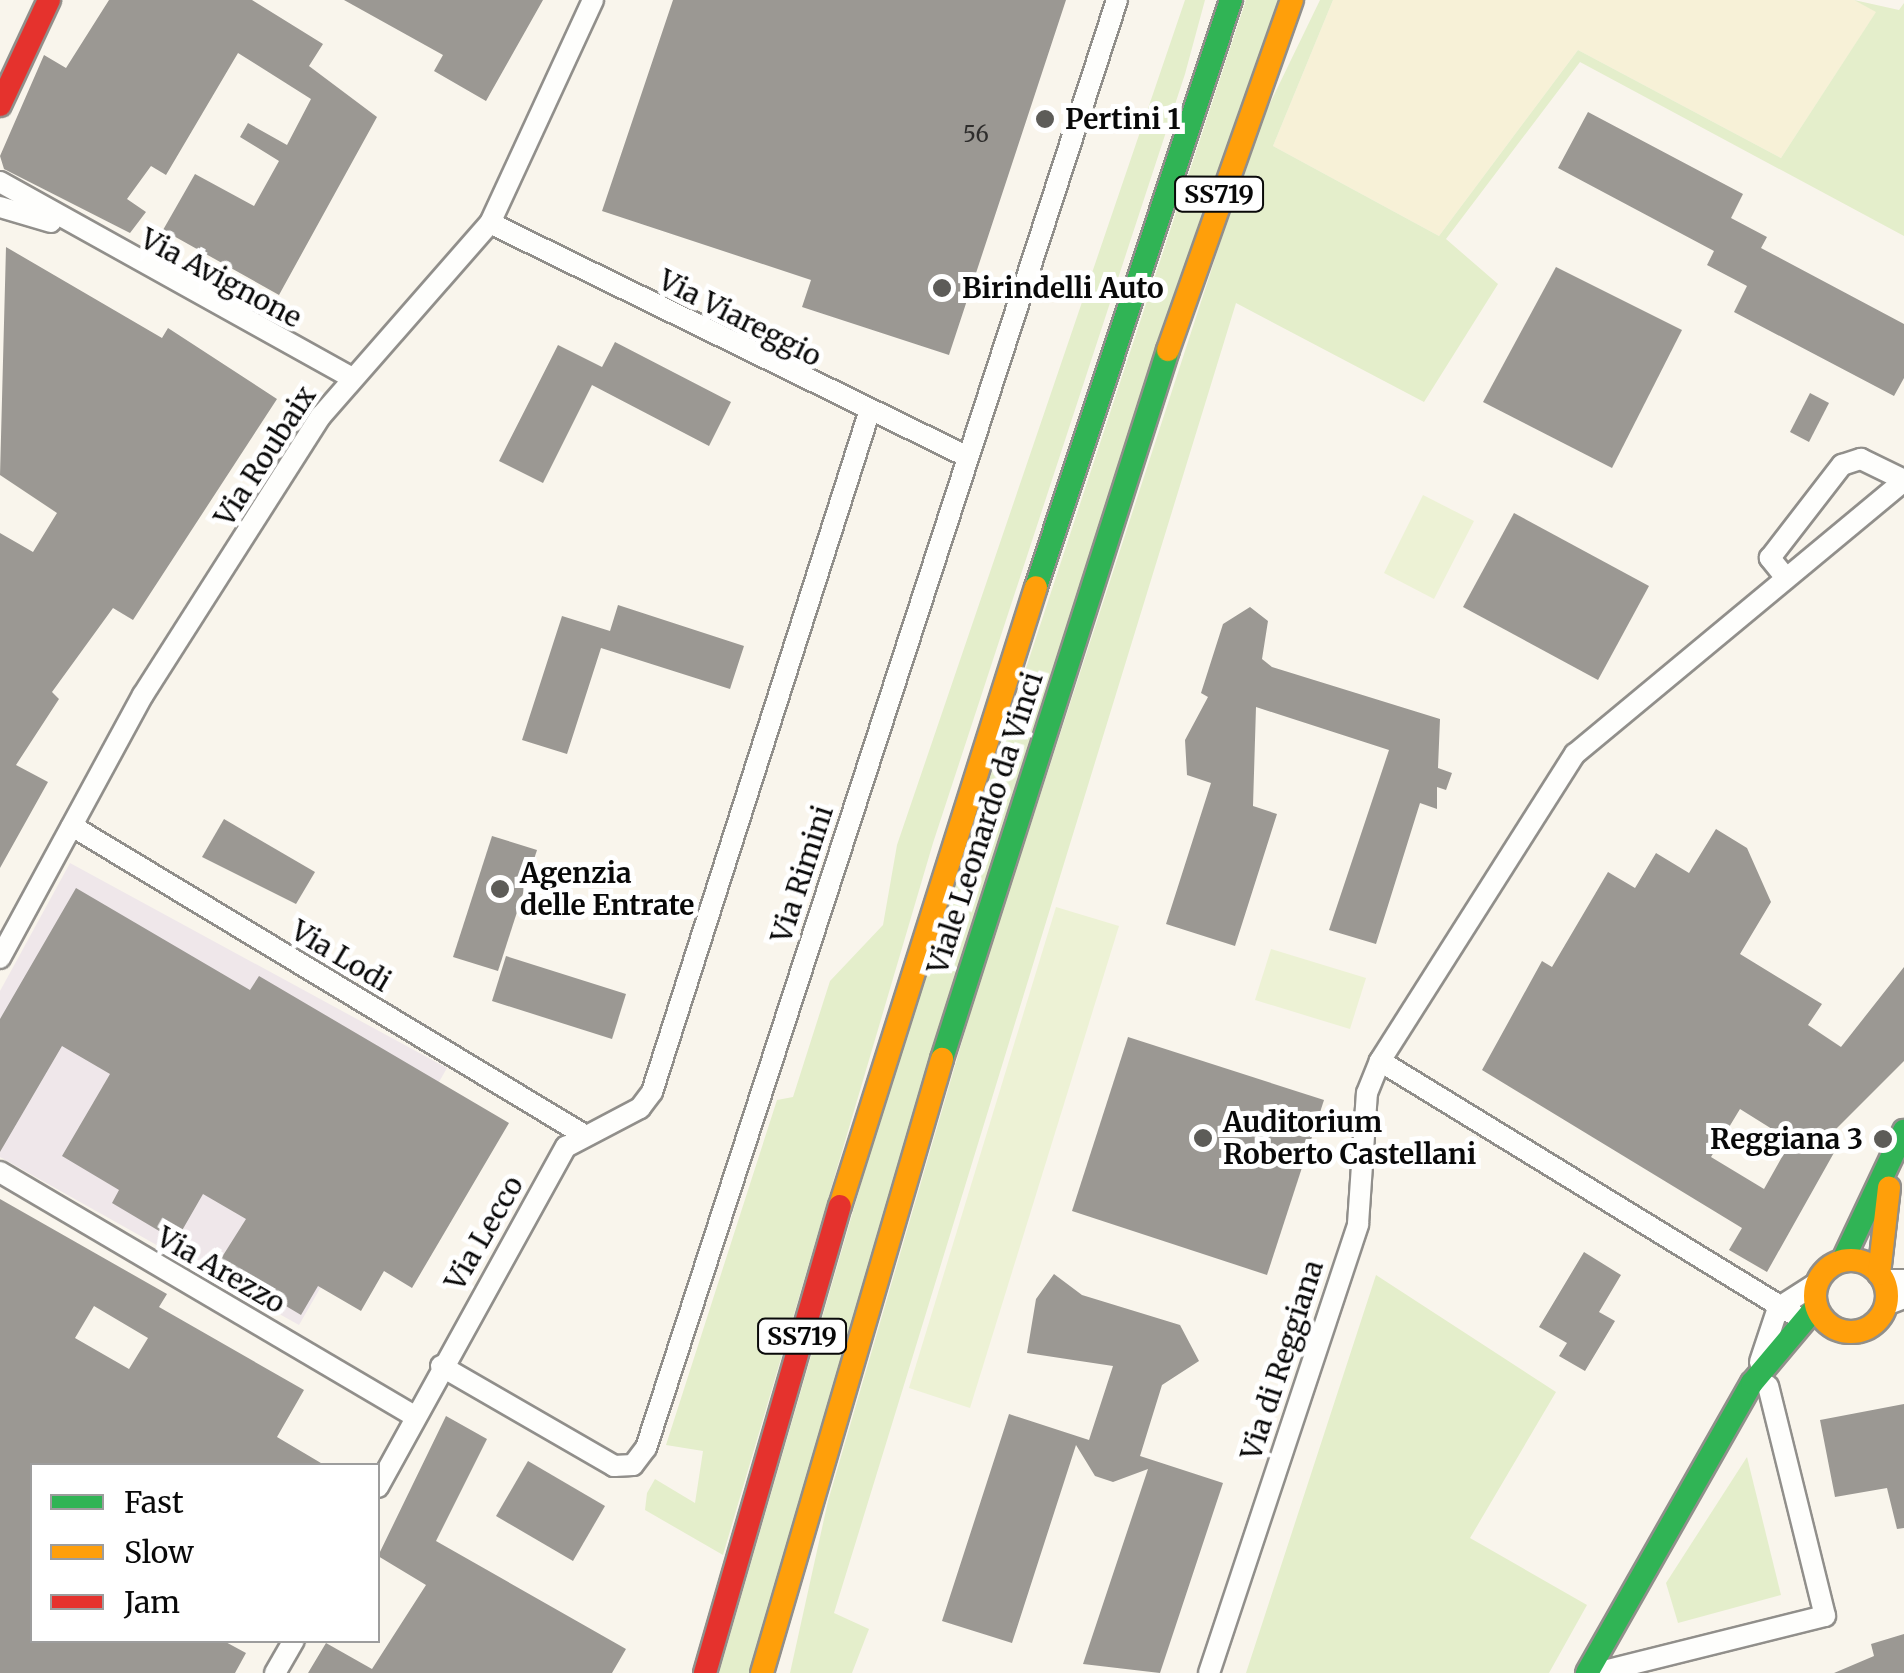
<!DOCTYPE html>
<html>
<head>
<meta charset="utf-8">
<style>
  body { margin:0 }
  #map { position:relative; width:1904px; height:1673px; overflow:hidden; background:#f9f5ec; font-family:Merriweather,serif }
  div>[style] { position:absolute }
  .industrial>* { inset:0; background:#efe7ea }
  .farmland>* { inset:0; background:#f7f1d7 }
  .green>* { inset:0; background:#e4eecb }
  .pitch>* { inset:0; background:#edf2d5 }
  .building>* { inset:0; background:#9b9893 }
  .roads { filter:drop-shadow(2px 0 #918f8b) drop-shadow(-2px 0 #918f8b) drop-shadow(0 2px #918f8b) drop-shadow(0 -2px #918f8b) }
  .street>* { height:20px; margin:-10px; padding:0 10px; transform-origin:10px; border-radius:10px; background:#fefefc }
  .fast>* { height:22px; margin:-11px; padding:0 11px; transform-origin:11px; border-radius:11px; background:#30b455 }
  .slow>* { height:22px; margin:-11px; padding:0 11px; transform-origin:11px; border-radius:11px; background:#ff9f0a }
  .slow>.ring { margin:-11px; padding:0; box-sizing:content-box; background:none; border:22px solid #ff9f0a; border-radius:50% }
  .jam>* { height:22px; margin:-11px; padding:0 11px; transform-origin:11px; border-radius:11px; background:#e5322d }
  .dots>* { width:28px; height:28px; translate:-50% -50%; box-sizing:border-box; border:5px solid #fff; border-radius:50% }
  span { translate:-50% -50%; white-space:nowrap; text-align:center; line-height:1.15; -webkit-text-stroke:10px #fff; paint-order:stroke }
  .number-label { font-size:22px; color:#2e2d2c }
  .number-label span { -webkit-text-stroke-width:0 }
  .shield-label span { padding:2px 8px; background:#fff; border:2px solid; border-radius:8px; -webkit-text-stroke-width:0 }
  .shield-label { font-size:25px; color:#090909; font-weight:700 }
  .poi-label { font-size:28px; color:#090909; font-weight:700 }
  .left { translate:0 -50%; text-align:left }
  .right { translate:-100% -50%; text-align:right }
  .street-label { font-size:28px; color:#090909 }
  .legend { position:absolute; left:30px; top:1463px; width:350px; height:180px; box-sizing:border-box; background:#fff; border:2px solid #9d9d9d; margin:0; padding:12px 18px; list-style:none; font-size:30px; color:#090909 }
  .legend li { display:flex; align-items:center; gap:20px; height:50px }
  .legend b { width:50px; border:2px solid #9d9d9d }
</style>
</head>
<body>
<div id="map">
  <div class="industrial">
    <i style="clip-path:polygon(70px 863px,447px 1068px,299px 1325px,0 1157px,0 991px)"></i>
  </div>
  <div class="farmland">
    <i style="clip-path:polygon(1333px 0,1854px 0,1877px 11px,1781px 158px,1578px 50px,1439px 236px,1273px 146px)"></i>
  </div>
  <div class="green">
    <i style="clip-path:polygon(1185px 0,1205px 0,1185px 74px,933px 843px,723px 1555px,645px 1510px,647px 1493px,655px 1479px,695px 1503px,703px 1451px,666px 1445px,777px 1100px,793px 1097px,830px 981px,883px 925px,897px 845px)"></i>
    <i style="clip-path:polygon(1246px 0,1279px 0,750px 1673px,719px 1673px,897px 1060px)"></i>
    <i style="clip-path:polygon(1320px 0,1333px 0,1273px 146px,1439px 236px,1578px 50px,1781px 158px,1876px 12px,1854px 0,1899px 10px,1904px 3px,1904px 236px,1580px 62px,1446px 239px,1498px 284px,1424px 402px,1236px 303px,834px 1613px,869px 1629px,852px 1673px,790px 1673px,828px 1501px,980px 980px,1257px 130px)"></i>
    <i style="clip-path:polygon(1376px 1275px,1556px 1392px,1470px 1538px,1587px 1605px,1549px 1673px,1246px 1673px)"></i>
    <i style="clip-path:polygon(1747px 1457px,1781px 1595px,1678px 1623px,1666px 1583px)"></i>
  </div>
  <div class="pitch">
    <i style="clip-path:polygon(1423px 495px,1474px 521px,1434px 599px,1384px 573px)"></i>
    <i style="clip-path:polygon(1056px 907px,1119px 926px,970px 1408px,909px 1388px)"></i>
    <i style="clip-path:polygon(1271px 949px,1366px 978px,1350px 1029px,1255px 1000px)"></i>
  </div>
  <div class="building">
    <i style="clip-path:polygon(109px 0,252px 0,323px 44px,309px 66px,377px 117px,279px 295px,163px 230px,195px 174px,254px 206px,279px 161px,240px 137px,248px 123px,287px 145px,311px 99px,238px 53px,166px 175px,151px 166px,127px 199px,146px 212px,130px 233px,4px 169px,0 156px,44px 55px,66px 68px)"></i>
    <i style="clip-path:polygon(344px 0,543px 0,486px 101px,434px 71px,443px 55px)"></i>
    <i style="clip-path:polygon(673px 0,1066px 0,949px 355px,802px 307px,811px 280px,602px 211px)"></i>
    <i style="clip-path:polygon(1588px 112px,1743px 194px,1731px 218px,1767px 237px,1761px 248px,1904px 324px,1904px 378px,1894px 396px,1734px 312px,1747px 286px,1707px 265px,1714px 251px,1558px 168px)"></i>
    <i style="clip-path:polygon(6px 247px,162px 338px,168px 328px,277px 399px,133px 620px,113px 608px,52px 692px,59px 699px,16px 765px,48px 782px,0 868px,0 533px,33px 552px,57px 513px,0 475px)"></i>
    <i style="clip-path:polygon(1556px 267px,1682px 330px,1612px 468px,1483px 402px)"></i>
    <i style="clip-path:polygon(615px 342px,731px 402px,709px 446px,592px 385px,543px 483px,499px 461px,558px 345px,602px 367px)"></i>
    <i style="clip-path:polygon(1810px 393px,1829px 403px,1809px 442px,1790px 432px)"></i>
    <i style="clip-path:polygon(1514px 513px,1649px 586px,1598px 680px,1463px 607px)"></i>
    <i style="clip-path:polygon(618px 605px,744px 646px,730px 689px,601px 648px,567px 754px,522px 740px,562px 616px,610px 631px)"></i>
    <i style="clip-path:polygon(1250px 607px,1268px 621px,1262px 659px,1272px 667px,1440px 719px,1438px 768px,1452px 773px,1446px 790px,1437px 787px,1437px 809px,1420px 803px,1376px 944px,1329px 930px,1389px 750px,1256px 707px,1253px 806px,1277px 814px,1235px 946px,1166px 924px,1211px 783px,1187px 775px,1185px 740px,1208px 697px,1201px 693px,1223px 624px)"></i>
    <i style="clip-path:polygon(224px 819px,315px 872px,296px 904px,202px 857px)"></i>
    <i style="clip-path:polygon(evenodd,1716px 829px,1747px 848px,1771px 902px,1740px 954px,1822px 1004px,1808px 1025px,1841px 1047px,1904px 967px,1904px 1061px,1829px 1136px,1840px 1142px,1767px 1272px,1729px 1250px,1742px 1228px,1482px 1070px,1542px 961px,1552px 967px,1608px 872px,1635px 888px,1656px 853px,1689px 873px,1716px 829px,1740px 1109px,1791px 1141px,1764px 1189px,1711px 1157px,1740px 1109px)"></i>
    <i style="clip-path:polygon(492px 836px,537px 850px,498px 971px,453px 957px)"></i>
    <i style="clip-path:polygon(76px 888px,250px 990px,259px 976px,509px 1123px,412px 1288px,384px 1271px,361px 1311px,318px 1286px,301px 1315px,217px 1265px,246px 1219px,203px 1194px,176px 1241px,112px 1203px,119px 1190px,62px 1156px,110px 1074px,62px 1046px,0 1152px,0 1019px)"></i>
    <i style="clip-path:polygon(506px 956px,626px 994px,612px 1039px,492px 1001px)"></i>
    <i style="clip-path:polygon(1128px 1037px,1324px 1100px,1267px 1275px,1072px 1211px)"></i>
    <i style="clip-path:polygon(evenodd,0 1199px,167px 1294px,159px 1307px,304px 1390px,277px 1437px,326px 1466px,32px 1466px,32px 1640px,222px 1640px,246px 1653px,235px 1673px,0 1673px,0 1199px,94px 1306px,148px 1338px,129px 1369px,75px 1338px,94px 1306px)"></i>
    <i style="clip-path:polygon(1584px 1252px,1621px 1275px,1599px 1312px,1615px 1321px,1585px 1371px,1559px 1356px,1567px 1343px,1539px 1327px)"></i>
    <i style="clip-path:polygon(1054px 1274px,1082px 1295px,1180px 1325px,1199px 1361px,1162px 1385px,1140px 1456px,1223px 1483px,1160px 1673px,1083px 1664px,1148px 1469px,1113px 1482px,1095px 1476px,1076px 1445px,1012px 1643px,942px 1621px,1009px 1414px,1089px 1440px,1113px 1366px,1027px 1353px,1036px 1299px)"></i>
    <i style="clip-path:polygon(1904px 1404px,1904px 1528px,1897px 1529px,1887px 1488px,1835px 1497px,1820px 1420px)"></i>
    <i style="clip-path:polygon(446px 1416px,487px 1439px,436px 1541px,626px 1649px,612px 1673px,308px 1673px,326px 1643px,372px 1669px,426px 1585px,378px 1556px)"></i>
    <i style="clip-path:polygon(528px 1461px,605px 1506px,573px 1561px,496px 1516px)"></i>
    <i style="clip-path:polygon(1904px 1634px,1904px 1673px,1834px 1673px,1874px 1656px,1871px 1644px)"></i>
  </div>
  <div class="roads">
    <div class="street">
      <i style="left:0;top:182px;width:401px;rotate:29.1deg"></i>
      <i style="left:0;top:207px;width:53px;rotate:16.4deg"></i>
      <i style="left:490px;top:223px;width:532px;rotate:26.08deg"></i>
      <i style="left:1786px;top:578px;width:26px;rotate:-129deg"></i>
      <i style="left:1770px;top:558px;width:118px;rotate:-52.3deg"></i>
      <i style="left:1842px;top:465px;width:20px;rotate:-18deg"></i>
      <i style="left:1861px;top:459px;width:48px;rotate:26deg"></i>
      <i style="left:72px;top:826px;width:594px;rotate:31.1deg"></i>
      <i style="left:0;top:958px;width:299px;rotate:-61.5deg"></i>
      <i style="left:143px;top:695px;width:331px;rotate:-57.5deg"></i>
      <i style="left:321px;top:416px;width:257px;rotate:-48.8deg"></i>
      <i style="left:490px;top:223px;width:246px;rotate:-65.2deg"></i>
      <i style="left:1380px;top:1061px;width:497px;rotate:31.5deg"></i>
      <i style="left:0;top:1172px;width:481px;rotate:30.5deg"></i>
      <i style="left:1883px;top:1280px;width:21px"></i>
      <i style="left:1886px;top:1305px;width:19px;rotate:-21deg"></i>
      <i style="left:1760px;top:1362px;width:57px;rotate:-71.6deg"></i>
      <i style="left:1778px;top:1308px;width:46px;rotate:-32.7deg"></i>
      <i style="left:441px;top:1366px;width:200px;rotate:30deg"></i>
      <i style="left:614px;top:1466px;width:19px;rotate:-3deg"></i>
      <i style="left:633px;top:1465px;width:21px;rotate:-53deg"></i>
      <i style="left:646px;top:1448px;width:1523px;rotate:-71.98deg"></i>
      <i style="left:378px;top:1487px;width:389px;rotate:-61.1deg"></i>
      <i style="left:566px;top:1147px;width:84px;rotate:-27.8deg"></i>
      <i style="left:640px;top:1108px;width:20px;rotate:-53deg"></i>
      <i style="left:652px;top:1092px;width:713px;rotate:-72.28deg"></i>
      <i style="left:275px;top:1673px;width:38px;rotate:-60deg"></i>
      <i style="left:1209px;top:1673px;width:473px;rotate:-71.6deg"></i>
      <i style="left:1358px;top:1224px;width:131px;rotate:-86.1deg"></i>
      <i style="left:1367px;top:1093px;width:35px;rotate:-68deg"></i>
      <i style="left:1380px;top:1061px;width:364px;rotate:-57.6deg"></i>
      <i style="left:1575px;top:754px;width:428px;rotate:-39.7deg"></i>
      <i style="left:1596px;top:1673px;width:236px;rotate:-14deg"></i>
      <i style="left:1825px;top:1616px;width:237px;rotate:-103.9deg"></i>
    </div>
    <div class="fast">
      <i style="left:1036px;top:587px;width:619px;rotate:-71.62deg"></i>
      <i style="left:942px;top:1059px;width:744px;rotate:-72.32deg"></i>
      <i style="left:1843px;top:1260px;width:143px;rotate:-64.7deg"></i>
      <i style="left:1587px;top:1673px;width:334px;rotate:-60.4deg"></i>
      <i style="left:1752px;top:1383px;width:99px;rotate:-49.9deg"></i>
    </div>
    <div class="slow">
      <i style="left:1168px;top:350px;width:371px;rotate:-70.5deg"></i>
      <i style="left:840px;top:1206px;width:649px;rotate:-72.43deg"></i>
      <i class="ring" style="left:1815px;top:1260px;width:50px;height:50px"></i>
      <i style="left:1879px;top:1274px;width:87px;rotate:-83.4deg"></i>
      <i style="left:762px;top:1673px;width:640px;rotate:-73.66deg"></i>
    </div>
    <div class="jam">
      <i style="left:0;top:105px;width:116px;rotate:-65deg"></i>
      <i style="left:705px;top:1673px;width:486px;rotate:-73.9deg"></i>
    </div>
  </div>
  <div class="dots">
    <i style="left:1045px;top:119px;background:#5d5c58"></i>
    <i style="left:942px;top:288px;background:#5d5c58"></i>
    <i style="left:500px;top:889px;background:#5d5c58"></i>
    <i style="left:1203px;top:1138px;background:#5d5c58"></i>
    <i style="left:1883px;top:1139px;background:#5d5c58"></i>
  </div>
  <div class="number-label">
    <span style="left:976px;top:135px">56</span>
  </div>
  <div class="shield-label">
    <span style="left:1219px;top:194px">SS719</span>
    <span style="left:802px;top:1336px">SS719</span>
  </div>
  <div class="poi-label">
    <span class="left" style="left:1065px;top:119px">Pertini 1</span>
    <span class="left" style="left:962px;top:288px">Birindelli Auto</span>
    <span class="left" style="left:520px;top:889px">Agenzia<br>delle Entrate</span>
    <span class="left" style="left:1223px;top:1138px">Auditorium<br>Roberto Castellani</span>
    <span class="right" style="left:1863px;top:1139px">Reggiana 3</span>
  </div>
  <div class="street-label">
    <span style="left:221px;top:278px;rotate:28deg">Via Avignone</span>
    <span style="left:740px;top:318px;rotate:27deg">Via Viareggio</span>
    <span style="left:265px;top:456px;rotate:-57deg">Via Roubaix</span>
    <span style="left:985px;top:823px;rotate:-72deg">Viale Leonardo da Vinci</span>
    <span style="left:802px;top:874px;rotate:-72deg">Via Rimini</span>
    <span style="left:341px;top:956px;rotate:31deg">Via Lodi</span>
    <span style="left:484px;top:1233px;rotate:-60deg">Via Lecco</span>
    <span style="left:221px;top:1270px;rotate:30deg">Via Arezzo</span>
    <span style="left:1282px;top:1360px;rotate:-72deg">Via di Reggiana</span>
  </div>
  <ul class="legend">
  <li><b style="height:12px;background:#30b455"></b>Fast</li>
  <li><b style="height:12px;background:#ff9f0a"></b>Slow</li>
  <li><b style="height:12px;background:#e5322d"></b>Jam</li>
  </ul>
</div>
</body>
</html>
